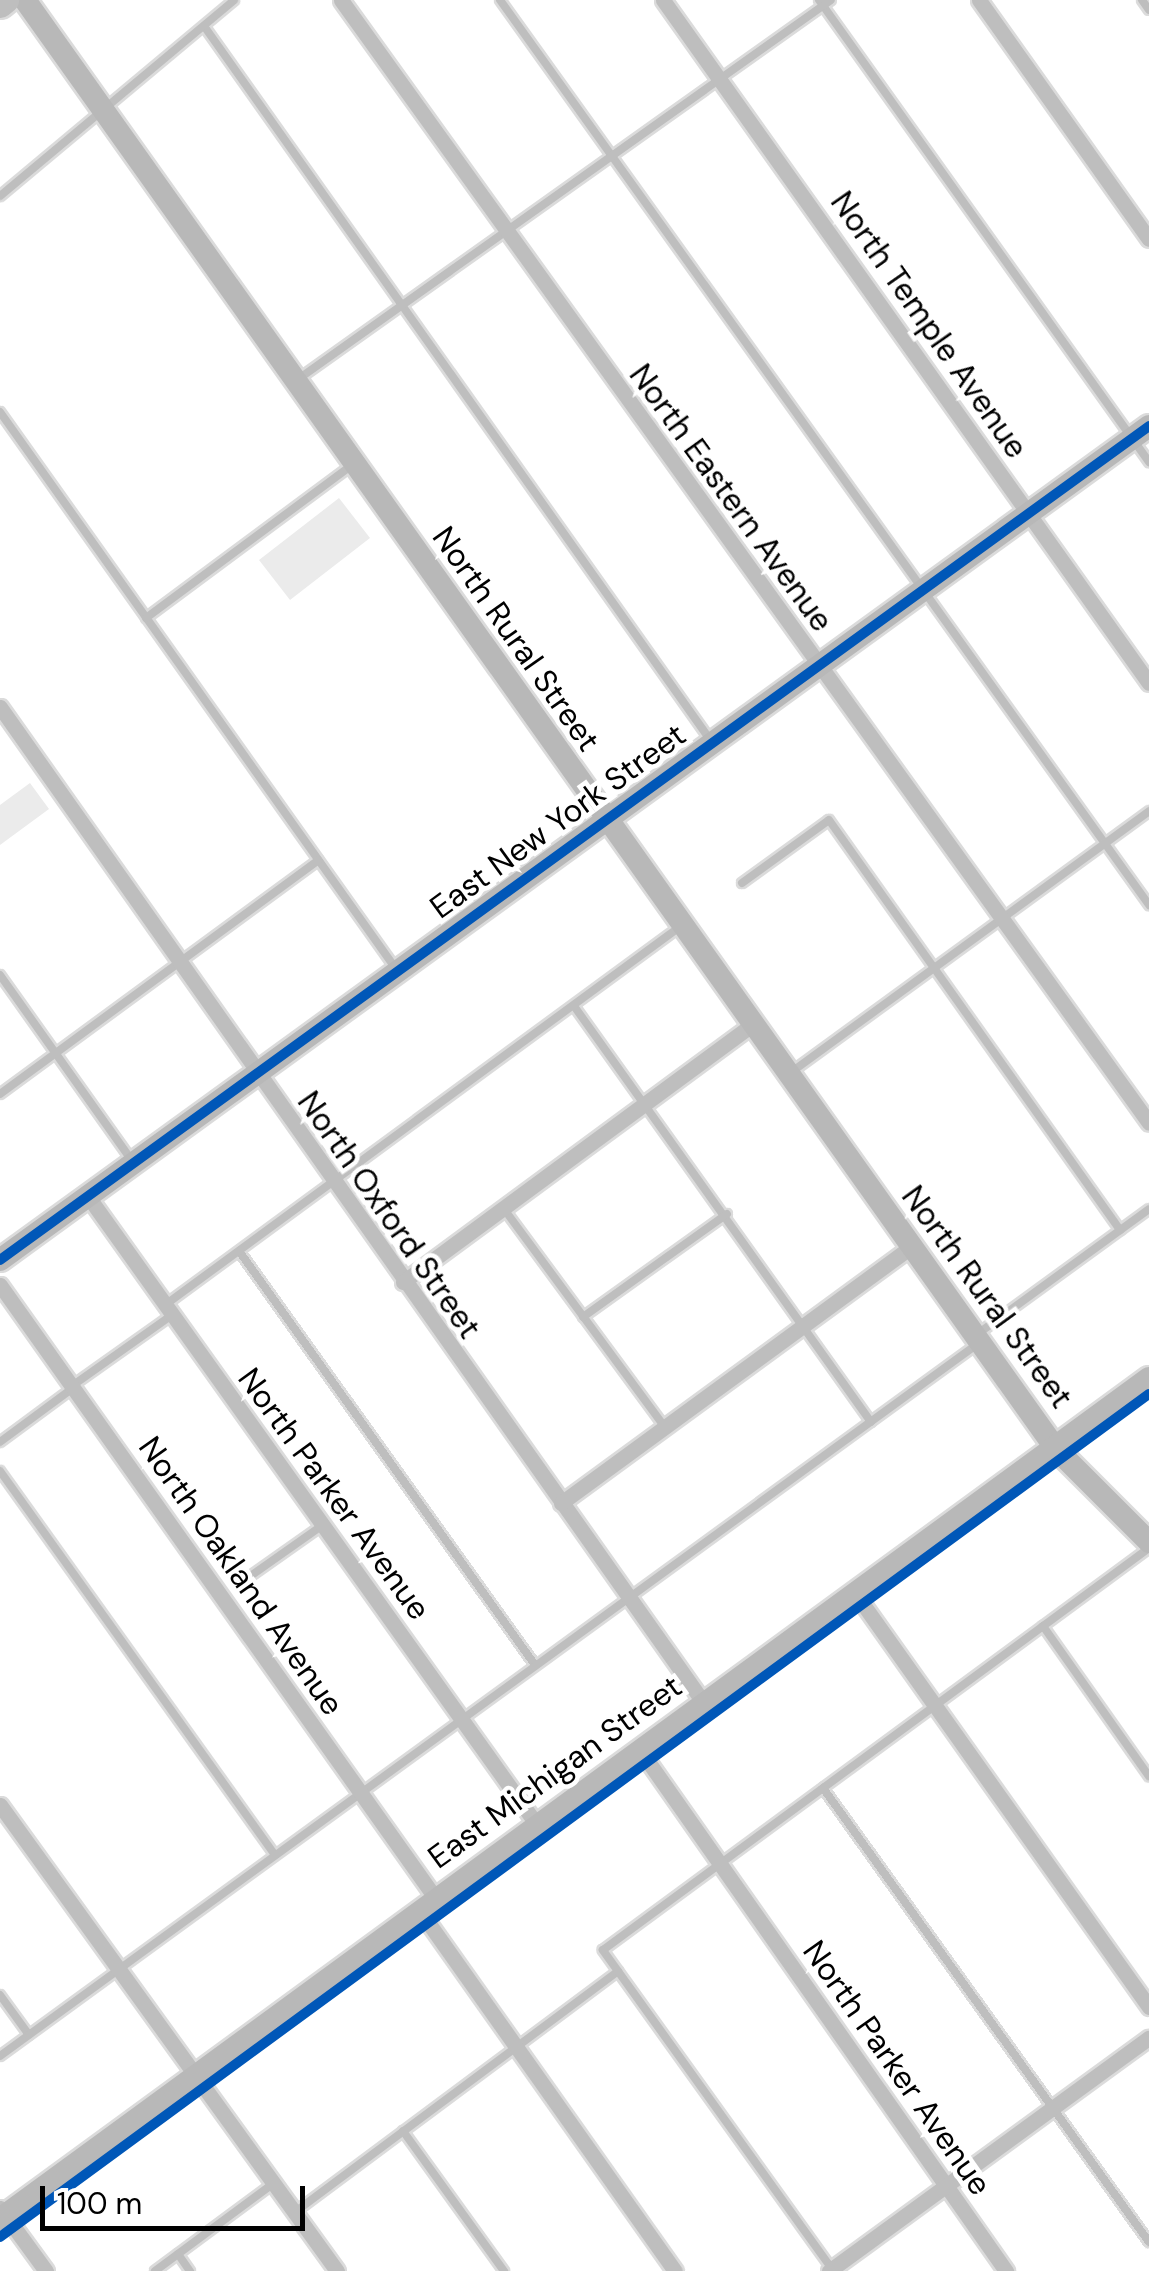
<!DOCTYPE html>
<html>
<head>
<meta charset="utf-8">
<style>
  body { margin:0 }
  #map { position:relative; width:1149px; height:2271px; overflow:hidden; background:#fff; font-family:"DM Sans",sans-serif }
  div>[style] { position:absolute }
  .green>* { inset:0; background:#ebebeb }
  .roads { filter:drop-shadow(2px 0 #dbdbdb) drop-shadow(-2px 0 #dbdbdb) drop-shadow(0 2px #dbdbdb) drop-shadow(0 -2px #dbdbdb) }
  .service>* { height:8px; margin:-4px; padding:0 4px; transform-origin:4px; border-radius:4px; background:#bebebe }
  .minor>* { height:15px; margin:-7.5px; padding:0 7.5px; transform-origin:7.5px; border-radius:7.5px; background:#bebebe }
  .secondary>* { height:22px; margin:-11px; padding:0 11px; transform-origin:11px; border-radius:11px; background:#b8b8b8 }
  .primary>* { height:25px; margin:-12.5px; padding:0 12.5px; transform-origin:12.5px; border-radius:12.5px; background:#bebebe }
  .cycleway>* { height:10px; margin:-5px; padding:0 5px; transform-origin:5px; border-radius:5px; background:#0057b8 }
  span { translate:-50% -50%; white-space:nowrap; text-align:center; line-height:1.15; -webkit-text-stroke:9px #fff; paint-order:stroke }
  .street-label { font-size:32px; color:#000 }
  .scale { position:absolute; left:40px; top:2186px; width:265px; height:45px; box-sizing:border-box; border:5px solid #000; border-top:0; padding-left:12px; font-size:30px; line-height:35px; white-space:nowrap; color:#000; -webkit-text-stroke:8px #fff; paint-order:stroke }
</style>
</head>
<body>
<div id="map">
  <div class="green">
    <i style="clip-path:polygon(339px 498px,370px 538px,290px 600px,259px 560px)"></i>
    <i style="clip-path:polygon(30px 783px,49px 809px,0 845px,0 805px)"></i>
  </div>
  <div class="roads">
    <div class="service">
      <i style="left:500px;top:0;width:1114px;rotate:54.35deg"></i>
      <i style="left:819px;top:0;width:568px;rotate:54.46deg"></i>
      <i style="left:1142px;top:0;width:12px;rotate:55deg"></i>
      <i style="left:204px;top:26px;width:877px;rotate:54.66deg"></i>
      <i style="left:0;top:196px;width:305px;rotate:-39.9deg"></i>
      <i style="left:297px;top:380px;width:655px;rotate:-35.44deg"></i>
      <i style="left:0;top:412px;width:683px;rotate:54.59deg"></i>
      <i style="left:146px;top:618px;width:255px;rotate:-36.6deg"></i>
      <i style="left:742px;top:883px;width:107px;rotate:-35.9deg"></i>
      <i style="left:829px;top:820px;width:503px;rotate:54.63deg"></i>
      <i style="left:0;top:975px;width:228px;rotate:54.6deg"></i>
      <i style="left:574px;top:1006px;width:511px;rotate:54.48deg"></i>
      <i style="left:793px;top:1071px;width:441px;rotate:-36.1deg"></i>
      <i style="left:0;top:1094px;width:395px;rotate:-36.3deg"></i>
      <i style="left:504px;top:1209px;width:271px;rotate:53.6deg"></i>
      <i style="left:239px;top:1251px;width:509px;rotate:54.44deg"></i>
      <i style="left:165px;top:1305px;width:640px;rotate:-36.3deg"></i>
      <i style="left:583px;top:1317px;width:177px;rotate:-35.6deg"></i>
      <i style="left:979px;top:1333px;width:210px;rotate:-36.1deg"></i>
      <i style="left:72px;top:1386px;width:123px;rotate:-35.4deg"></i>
      <i style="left:0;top:1442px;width:91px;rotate:-36.5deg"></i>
      <i style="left:0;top:1471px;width:472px;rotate:54.4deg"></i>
      <i style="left:252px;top:1575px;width:87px;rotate:-35.2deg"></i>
      <i style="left:1043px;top:1626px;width:184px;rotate:54.8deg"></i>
      <i style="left:823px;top:1788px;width:559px;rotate:54.32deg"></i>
      <i style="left:0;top:1995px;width:49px;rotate:54.1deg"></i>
      <i style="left:0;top:2056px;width:1211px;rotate:-36.07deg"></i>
      <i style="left:403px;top:2131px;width:173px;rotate:54.2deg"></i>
      <i style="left:295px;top:2212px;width:403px;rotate:-36.7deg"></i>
      <i style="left:178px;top:2254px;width:21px;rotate:55deg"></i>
      <i style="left:832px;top:2269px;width:393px;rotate:-125.7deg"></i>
      <i style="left:603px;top:1950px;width:678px;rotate:-36.36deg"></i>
      <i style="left:155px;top:2271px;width:148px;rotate:-36.5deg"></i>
    </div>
    <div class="minor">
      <i style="left:341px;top:0;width:1383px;rotate:54.26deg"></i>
      <i style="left:663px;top:0;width:838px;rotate:54.57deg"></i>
      <i style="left:979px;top:0;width:293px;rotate:54.6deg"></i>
      <i style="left:0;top:707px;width:1220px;rotate:54.75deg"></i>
      <i style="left:87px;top:1195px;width:774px;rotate:54.46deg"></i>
      <i style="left:403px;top:1282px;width:433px;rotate:-36.4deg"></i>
      <i style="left:0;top:1285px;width:753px;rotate:54.62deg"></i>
      <i style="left:561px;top:1503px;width:434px;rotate:-36.2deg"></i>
      <i style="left:855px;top:1593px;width:508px;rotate:54.62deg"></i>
      <i style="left:640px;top:1750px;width:637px;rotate:54.91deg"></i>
      <i style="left:0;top:1805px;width:575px;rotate:54.13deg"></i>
      <i style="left:420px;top:1911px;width:441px;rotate:54.7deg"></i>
      <i style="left:0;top:2208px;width:78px;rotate:53.9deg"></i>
      <i style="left:829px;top:2271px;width:396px;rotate:-36.1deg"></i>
    </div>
    <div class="secondary">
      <i style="left:25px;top:0;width:1777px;rotate:54.57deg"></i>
      <i style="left:1055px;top:1448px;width:133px;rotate:45deg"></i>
      <i style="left:0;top:1260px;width:1420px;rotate:-35.97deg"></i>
      <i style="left:0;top:2219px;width:1424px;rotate:-36.2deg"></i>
    </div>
    <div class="primary">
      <i style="left:0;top:5px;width:8px;rotate:-40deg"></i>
    </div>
  </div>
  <div class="cycleway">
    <i style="left:0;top:1260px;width:1420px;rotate:-35.97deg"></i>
    <i style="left:0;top:2237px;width:1425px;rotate:-36.27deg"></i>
  </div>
  <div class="street-label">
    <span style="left:929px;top:325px;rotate:55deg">North Temple Avenue</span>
    <span style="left:731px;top:498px;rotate:54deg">North Eastern Avenue</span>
    <span style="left:516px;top:639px;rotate:55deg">North Rural Street</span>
    <span style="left:558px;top:821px;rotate:-36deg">East New York Street</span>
    <span style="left:389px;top:1215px;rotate:55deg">North Oxford Street</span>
    <span style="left:987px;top:1297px;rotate:54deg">North Rural Street</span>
    <span style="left:334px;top:1494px;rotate:54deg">North Parker Avenue</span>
    <span style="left:241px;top:1576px;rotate:55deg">North Oakland Avenue</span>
    <span style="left:555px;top:1772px;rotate:-36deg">East Michigan Street</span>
    <span style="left:897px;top:2068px;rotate:55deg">North Parker Avenue</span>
  </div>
  <div class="scale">100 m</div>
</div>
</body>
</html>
